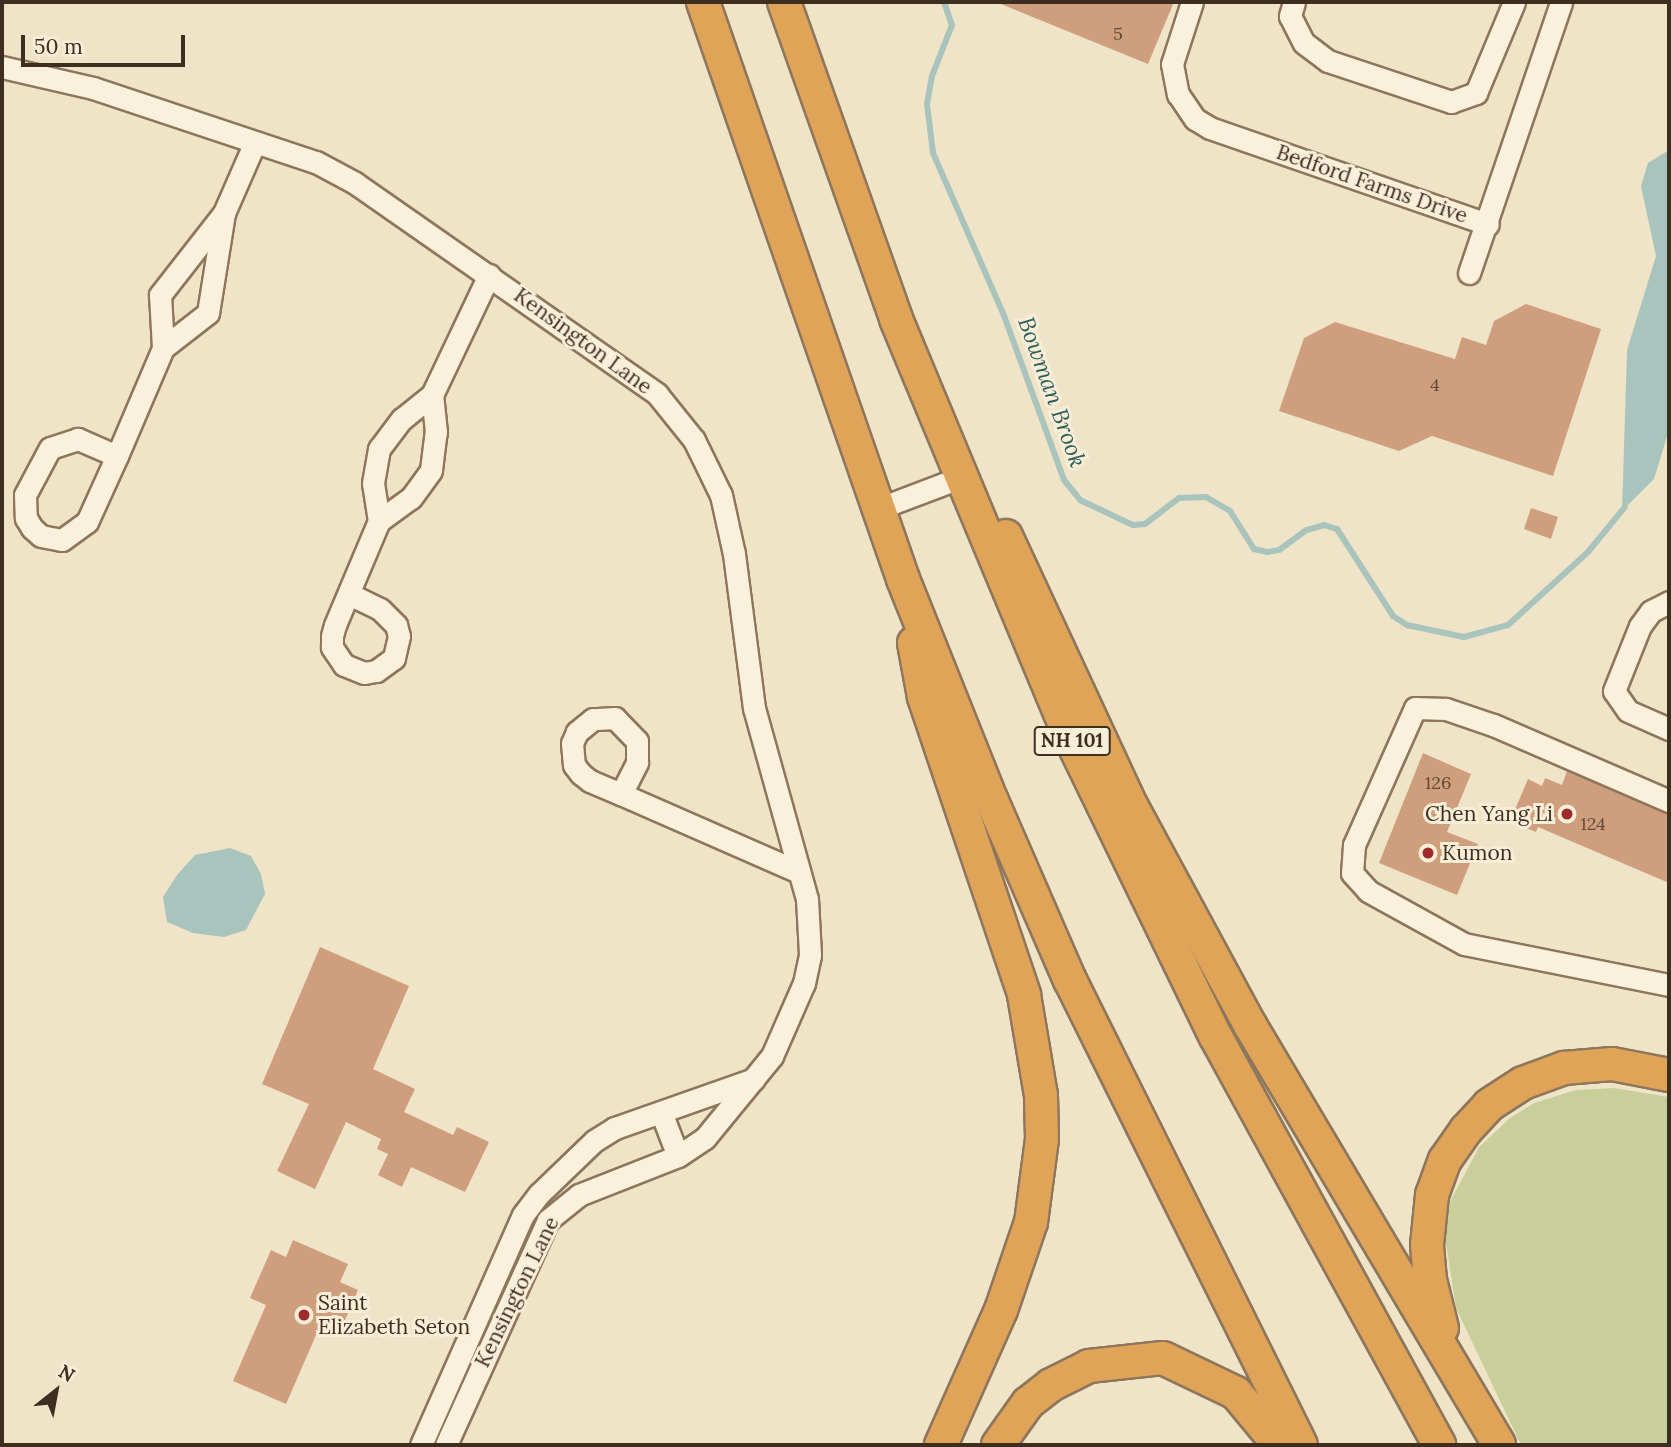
<!DOCTYPE html>
<html>
<head>
<meta charset="utf-8">
<style>
  body { margin:0 }
  #map { position:relative; width:1671px; height:1447px; overflow:hidden; background:#f0e4c8; font-family:Lora,serif }
  div>[style] { position:absolute }
  .green>* { inset:0; background:#c9cf9b }
  .water>* { inset:0; background:#a9c4bc }
  .stream>* { height:6px; margin:-3px; padding:0 3px; transform-origin:3px; border-radius:3px; background:#a9c4bc }
  .building>* { inset:0; background:#cf9f7d }
  .roads { filter:drop-shadow(2px 0 #8d765c) drop-shadow(-2px 0 #8d765c) drop-shadow(0 2px #8d765c) drop-shadow(0 -2px #8d765c) }
  .minor>* { height:21px; margin:-10.5px; padding:0 10.5px; transform-origin:10.5px; border-radius:10.5px; background:#faf1dc }
  .highway>* { height:32px; margin:-16px; padding:0 16px; transform-origin:16px; border-radius:16px; background:#e0a458 }
  .dots>* { width:19px; height:19px; translate:-50% -50%; box-sizing:border-box; border:4px solid #f7eed8; border-radius:50% }
  span { translate:-50% -50%; white-space:nowrap; text-align:center; line-height:1.15; -webkit-text-stroke:6px #f7eed8; paint-order:stroke }
  .number-label { font-size:18px; color:#624a37 }
  .number-label span { -webkit-text-stroke-width:0 }
  .shield-label span { padding:2px 5px; background:#f7eed8; border:2px solid; border-radius:5px; -webkit-text-stroke-width:0 }
  .shield-label { font-size:19px; color:#3d2e20; font-weight:700 }
  .street-label { font-size:21px; color:#3d2e20 }
  .poi-label { font-size:21px; color:#3d2e20 }
  .right { translate:-100% -50%; text-align:right }
  .left { translate:0 -50%; text-align:left }
  .water-label { font-size:23px; color:#2f5d5a; font-style:italic }
  .frame { position:absolute; inset:0; border:4px solid #3d2e20; pointer-events:none }
  .north { position:absolute; left:21px; top:1356px; width:70px; height:70px; -webkit-text-stroke:5px #f7eed8; paint-order:stroke; rotate:31deg; font-size:19px; font-weight:700; line-height:28px; text-align:center; color:#3d2e20 }
  .north::after { content:''; display:block; margin:auto; width:24px; height:32px; background:#3d2e20; clip-path:polygon(50% 0,100% 100%,50% 72%,0 100%) }
  .scale { position:absolute; left:21px; top:35px; width:164px; height:32px; box-sizing:border-box; border:4px solid #3d2e20; border-top:0; padding-left:9px; font-size:21px; line-height:24px; white-space:nowrap; color:#3d2e20; -webkit-text-stroke:5px #f7eed8; paint-order:stroke }
</style>
</head>
<body>
<div id="map">
  <div class="green">
    <i style="clip-path:polygon(1614px 1088px,1669px 1097px,1669px 1445px,1521px 1445px,1456px 1308px,1442px 1217px,1479px 1147px,1510px 1118px,1534px 1103px,1576px 1090px)"></i>
  </div>
  <div class="water">
    <i style="clip-path:polygon(1669px 150px,1669px 430px,1654px 479px,1622px 511px,1627px 350px,1656px 256px,1641px 186px,1648px 163px)"></i>
    <i style="clip-path:polygon(230px 848px,251px 856px,261px 874px,265px 894px,246px 930px,224px 937px,193px 933px,167px 922px,163px 897px,177px 875px,195px 855px)"></i>
  </div>
  <div class="stream">
    <i style="left:944px;top:2px;width:24px;rotate:71deg"></i>
    <i style="left:952px;top:25px;width:55px;rotate:111.4deg"></i>
    <i style="left:932px;top:76px;width:28px;rotate:100deg"></i>
    <i style="left:927px;top:104px;width:49px;rotate:83deg"></i>
    <i style="left:933px;top:153px;width:175px;rotate:66.4deg"></i>
    <i style="left:1003px;top:313px;width:178px;rotate:69.9deg"></i>
    <i style="left:1064px;top:480px;width:26px;rotate:51deg"></i>
    <i style="left:1080px;top:500px;width:59px;rotate:25.3deg"></i>
    <i style="left:1133px;top:525px;width:12px;rotate:-5deg"></i>
    <i style="left:1145px;top:524px;width:43px;rotate:-37.4deg"></i>
    <i style="left:1179px;top:498px;width:27px;rotate:-2deg"></i>
    <i style="left:1206px;top:497px;width:28px;rotate:30deg"></i>
    <i style="left:1230px;top:511px;width:45px;rotate:57.7deg"></i>
    <i style="left:1254px;top:549px;width:13px;rotate:13deg"></i>
    <i style="left:1267px;top:552px;width:12px;rotate:-9deg"></i>
    <i style="left:1279px;top:550px;width:34px;rotate:-36deg"></i>
    <i style="left:1307px;top:530px;width:18px;rotate:-16deg"></i>
    <i style="left:1324px;top:525px;width:14px;rotate:17deg"></i>
    <i style="left:1337px;top:529px;width:103px;rotate:57.2deg"></i>
    <i style="left:1393px;top:616px;width:17px;rotate:33deg"></i>
    <i style="left:1407px;top:625px;width:58px;rotate:11.9deg"></i>
    <i style="left:1464px;top:637px;width:46px;rotate:-15.3deg"></i>
    <i style="left:1508px;top:625px;width:108px;rotate:-42.4deg"></i>
    <i style="left:1588px;top:552px;width:58px;rotate:-50.6deg"></i>
  </div>
  <div class="building">
    <i style="clip-path:polygon(996px 2px,1174px 2px,1148px 64px)"></i>
    <i style="clip-path:polygon(1526px 304px,1601px 329px,1553px 476px,1432px 436px,1399px 451px,1279px 411px,1304px 338px,1335px 322px,1455px 359px,1462px 337px,1486px 345px,1494px 321px)"></i>
    <i style="clip-path:polygon(1531px 508px,1558px 517px,1551px 539px,1524px 529px)"></i>
    <i style="clip-path:polygon(1423px 753px,1471px 774px,1447px 832px,1478px 844px,1457px 895px,1379px 863px)"></i>
    <i style="clip-path:polygon(1567px 771px,1669px 814px,1669px 883px,1538px 827px,1536px 832px,1510px 821px,1528px 779px,1542px 786px,1545px 778px,1562px 785px)"></i>
    <i style="clip-path:polygon(320px 947px,409px 986px,373px 1069px,415px 1089px,404px 1112px,453px 1135px,457px 1127px,489px 1142px,465px 1192px,411px 1167px,402px 1187px,378px 1175px,388px 1154px,377px 1149px,381px 1139px,346px 1122px,315px 1189px,277px 1171px,309px 1104px,262px 1084px)"></i>
    <i style="clip-path:polygon(293px 1240px,348px 1264px,340px 1282px,358px 1290px,339px 1334px,320px 1326px,286px 1404px,233px 1381px,266px 1305px,250px 1298px,271px 1250px,286px 1257px)"></i>
  </div>
  <div class="roads">
    <div class="minor">
      <i style="left:1192px;top:2px;width:65px;rotate:107.9deg"></i>
      <i style="left:1172px;top:64px;width:31px;rotate:79deg"></i>
      <i style="left:1178px;top:94px;width:30px;rotate:56deg"></i>
      <i style="left:1195px;top:119px;width:17px;rotate:31deg"></i>
      <i style="left:1210px;top:128px;width:294px;rotate:19.1deg"></i>
      <i style="left:1294px;top:2px;width:15px;rotate:106deg"></i>
      <i style="left:1290px;top:16px;width:30px;rotate:63deg"></i>
      <i style="left:1304px;top:43px;width:30px;rotate:37deg"></i>
      <i style="left:1328px;top:61px;width:130px;rotate:18.4deg"></i>
      <i style="left:1451px;top:102px;width:27px;rotate:-20deg"></i>
      <i style="left:1476px;top:93px;width:99px;rotate:-67.3deg"></i>
      <i style="left:2px;top:67px;width:93px;rotate:13deg"></i>
      <i style="left:93px;top:88px;width:235px;rotate:18.4deg"></i>
      <i style="left:316px;top:162px;width:44px;rotate:28.3deg"></i>
      <i style="left:355px;top:183px;width:368px;rotate:34.9deg"></i>
      <i style="left:657px;top:394px;width:59px;rotate:51.2deg"></i>
      <i style="left:694px;top:440px;width:61px;rotate:63.9deg"></i>
      <i style="left:721px;top:495px;width:60px;rotate:77.6deg"></i>
      <i style="left:734px;top:554px;width:155px;rotate:82.6deg"></i>
      <i style="left:754px;top:708px;width:198px;rotate:74.5deg"></i>
      <i style="left:807px;top:899px;width:56px;rotate:86.9deg"></i>
      <i style="left:810px;top:955px;width:29px;rotate:102deg"></i>
      <i style="left:804px;top:983px;width:80px;rotate:113.7deg"></i>
      <i style="left:772px;top:1056px;width:106px;rotate:129.3deg"></i>
      <i style="left:705px;top:1138px;width:32px;rotate:146deg"></i>
      <i style="left:678px;top:1156px;width:106px;rotate:158.5deg"></i>
      <i style="left:579px;top:1195px;width:40px;rotate:141deg"></i>
      <i style="left:548px;top:1220px;width:247px;rotate:114.4deg"></i>
      <i style="left:1469px;top:273px;width:286px;rotate:-71.2deg"></i>
      <i style="left:163px;top:348px;width:57px;rotate:-37.9deg"></i>
      <i style="left:208px;top:313px;width:101px;rotate:-80.9deg"></i>
      <i style="left:224px;top:213px;width:77px;rotate:-66.4deg"></i>
      <i style="left:117px;top:456px;width:43px;rotate:-156.4deg"></i>
      <i style="left:78px;top:439px;width:29px;rotate:162deg"></i>
      <i style="left:50px;top:448px;width:53px;rotate:118deg"></i>
      <i style="left:25px;top:495px;width:23px;rotate:88deg"></i>
      <i style="left:26px;top:518px;width:12px;rotate:59deg"></i>
      <i style="left:32px;top:528px;width:12px;rotate:42deg"></i>
      <i style="left:41px;top:536px;width:21px;rotate:11deg"></i>
      <i style="left:62px;top:540px;width:31px;rotate:-36deg"></i>
      <i style="left:87px;top:522px;width:72px;rotate:-65.6deg"></i>
      <i style="left:117px;top:456px;width:117px;rotate:-66.9deg"></i>
      <i style="left:163px;top:348px;width:53px;rotate:-93.2deg"></i>
      <i style="left:160px;top:295px;width:104px;rotate:-52deg"></i>
      <i style="left:880px;top:508px;width:85px;rotate:-20.8deg"></i>
      <i style="left:379px;top:521px;width:38px;rotate:-99deg"></i>
      <i style="left:373px;top:483px;width:35px;rotate:-80deg"></i>
      <i style="left:379px;top:449px;width:38px;rotate:-53deg"></i>
      <i style="left:402px;top:419px;width:38px;rotate:-39deg"></i>
      <i style="left:432px;top:395px;width:133px;rotate:-64.6deg"></i>
      <i style="left:349px;top:594px;width:34px;rotate:26deg"></i>
      <i style="left:380px;top:609px;width:23px;rotate:45deg"></i>
      <i style="left:396px;top:625px;width:11px;rotate:75deg"></i>
      <i style="left:399px;top:636px;width:23px;rotate:103deg"></i>
      <i style="left:394px;top:658px;width:22px;rotate:144deg"></i>
      <i style="left:376px;top:671px;width:12px;rotate:171deg"></i>
      <i style="left:364px;top:673px;width:22px;rotate:-158deg"></i>
      <i style="left:344px;top:665px;width:22px;rotate:-124deg"></i>
      <i style="left:332px;top:647px;width:11px;rotate:-90deg"></i>
      <i style="left:332px;top:636px;width:11px;rotate:-75deg"></i>
      <i style="left:335px;top:625px;width:113px;rotate:-67.1deg"></i>
      <i style="left:379px;top:521px;width:39px;rotate:-36deg"></i>
      <i style="left:411px;top:498px;width:34px;rotate:-54deg"></i>
      <i style="left:431px;top:470px;width:38px;rotate:-83deg"></i>
      <i style="left:436px;top:432px;width:37px;rotate:-96deg"></i>
      <i style="left:1669px;top:602px;width:20px;rotate:153deg"></i>
      <i style="left:1651px;top:611px;width:19px;rotate:126deg"></i>
      <i style="left:1640px;top:626px;width:70px;rotate:111.8deg"></i>
      <i style="left:1614px;top:691px;width:24px;rotate:55deg"></i>
      <i style="left:1628px;top:711px;width:45px;rotate:23.7deg"></i>
      <i style="left:621px;top:794px;width:36px;rotate:-63deg"></i>
      <i style="left:637px;top:762px;width:21px;rotate:-90deg"></i>
      <i style="left:637px;top:741px;width:32px;rotate:-134deg"></i>
      <i style="left:615px;top:718px;width:22px;rotate:177deg"></i>
      <i style="left:593px;top:719px;width:21px;rotate:141deg"></i>
      <i style="left:577px;top:732px;width:12px;rotate:114deg"></i>
      <i style="left:572px;top:743px;width:22px;rotate:85deg"></i>
      <i style="left:574px;top:765px;width:11px;rotate:52deg"></i>
      <i style="left:581px;top:774px;width:11px;rotate:38deg"></i>
      <i style="left:590px;top:781px;width:34px;rotate:23deg"></i>
      <i style="left:621px;top:794px;width:194px;rotate:23.7deg"></i>
      <i style="left:1669px;top:801px;width:192px;rotate:-156.6deg"></i>
      <i style="left:1493px;top:725px;width:50px;rotate:-161.2deg"></i>
      <i style="left:1446px;top:709px;width:31px;rotate:-178deg"></i>
      <i style="left:1415px;top:708px;width:150px;rotate:114deg"></i>
      <i style="left:1354px;top:845px;width:28px;rotate:94deg"></i>
      <i style="left:1352px;top:873px;width:24px;rotate:48deg"></i>
      <i style="left:1368px;top:891px;width:110px;rotate:28.9deg"></i>
      <i style="left:1464px;top:944px;width:209px;rotate:11.3deg"></i>
      <i style="left:661px;top:1112px;width:47px;rotate:68.9deg"></i>
      <i style="left:421px;top:1445px;width:252px;rotate:-66.1deg"></i>
      <i style="left:523px;top:1215px;width:26px;rotate:-53deg"></i>
      <i style="left:539px;top:1194px;width:76px;rotate:-43.9deg"></i>
      <i style="left:594px;top:1141px;width:25px;rotate:-32deg"></i>
      <i style="left:615px;top:1128px;width:147px;rotate:-19.4deg"></i>
    </div>
    <div class="highway">
      <i style="left:703px;top:2px;width:611px;rotate:70.88deg"></i>
      <i style="left:903px;top:579px;width:239px;rotate:68.2deg"></i>
      <i style="left:992px;top:801px;width:195px;rotate:66.5deg"></i>
      <i style="left:1070px;top:980px;width:519px;rotate:63.58deg"></i>
      <i style="left:784px;top:2px;width:336px;rotate:70.5deg"></i>
      <i style="left:896px;top:319px;width:455px;rotate:67.4deg"></i>
      <i style="left:1071px;top:739px;width:331px;rotate:64.1deg"></i>
      <i style="left:1216px;top:1037px;width:465px;rotate:61.3deg"></i>
      <i style="left:1006px;top:536px;width:299px;rotate:65.1deg"></i>
      <i style="left:1132px;top:807px;width:248px;rotate:61.6deg"></i>
      <i style="left:1250px;top:1025px;width:488px;rotate:59.3deg"></i>
      <i style="left:914px;top:643px;width:55px;rotate:79.5deg"></i>
      <i style="left:924px;top:697px;width:314px;rotate:71.4deg"></i>
      <i style="left:1024px;top:995px;width:101px;rotate:80.4deg"></i>
      <i style="left:1041px;top:1095px;width:44px;rotate:88.7deg"></i>
      <i style="left:1042px;top:1139px;width:84px;rotate:97.5deg"></i>
      <i style="left:1031px;top:1222px;width:93px;rotate:108.8deg"></i>
      <i style="left:1001px;top:1310px;width:148px;rotate:114deg"></i>
      <i style="left:1442px;top:1328px;width:49px;rotate:-104deg"></i>
      <i style="left:1430px;top:1280px;width:35px;rotate:-95deg"></i>
      <i style="left:1427px;top:1245px;width:50px;rotate:-84.3deg"></i>
      <i style="left:1432px;top:1195px;width:37px;rotate:-70deg"></i>
      <i style="left:1445px;top:1160px;width:37px;rotate:-55deg"></i>
      <i style="left:1466px;top:1130px;width:34px;rotate:-47deg"></i>
      <i style="left:1489px;top:1105px;width:40px;rotate:-32.9deg"></i>
      <i style="left:1523px;top:1083px;width:44px;rotate:-20.1deg"></i>
      <i style="left:1564px;top:1068px;width:48px;rotate:-4.8deg"></i>
      <i style="left:1612px;top:1064px;width:58px;rotate:10.9deg"></i>
      <i style="left:998px;top:1445px;width:52px;rotate:-54.5deg"></i>
      <i style="left:1028px;top:1403px;width:29px;rotate:-38deg"></i>
      <i style="left:1051px;top:1385px;width:42px;rotate:-26.6deg"></i>
      <i style="left:1089px;top:1366px;width:74px;rotate:-6.2deg"></i>
      <i style="left:1163px;top:1358px;width:81px;rotate:25.6deg"></i>
      <i style="left:1236px;top:1393px;width:67px;rotate:50.4deg"></i>
    </div>
  </div>
  <div class="dots">
    <i style="left:1567px;top:814px;background:#9e2a2b"></i>
    <i style="left:1428px;top:853px;background:#9e2a2b"></i>
    <i style="left:304px;top:1315px;background:#9e2a2b"></i>
  </div>
  <div class="number-label">
    <span style="left:1118px;top:34px">5</span>
    <span style="left:1435px;top:385px">4</span>
    <span style="left:1438px;top:783px">126</span>
    <span style="left:1593px;top:824px">124</span>
  </div>
  <div class="shield-label">
    <span style="left:1072px;top:741px">NH 101</span>
  </div>
  <div class="street-label">
    <span style="left:1372px;top:184px;rotate:19deg">Bedford Farms Drive</span>
    <span style="left:583px;top:341px;rotate:36deg">Kensington Lane</span>
    <span style="left:517px;top:1292px;rotate:-64deg">Kensington Lane</span>
  </div>
  <div class="poi-label">
    <span class="right" style="left:1553px;top:814px">Chen Yang Li</span>
    <span class="left" style="left:1442px;top:853px">Kumon</span>
    <span class="left" style="left:318px;top:1315px">Saint<br>Elizabeth Seton</span>
  </div>
  <div class="water-label">
    <span style="left:1052px;top:392px;rotate:70deg">Bowman Brook</span>
  </div>
  <div class="frame"></div>
  <div class="north">N</div>
  <div class="scale">50 m</div>
</div>
</body>
</html>
